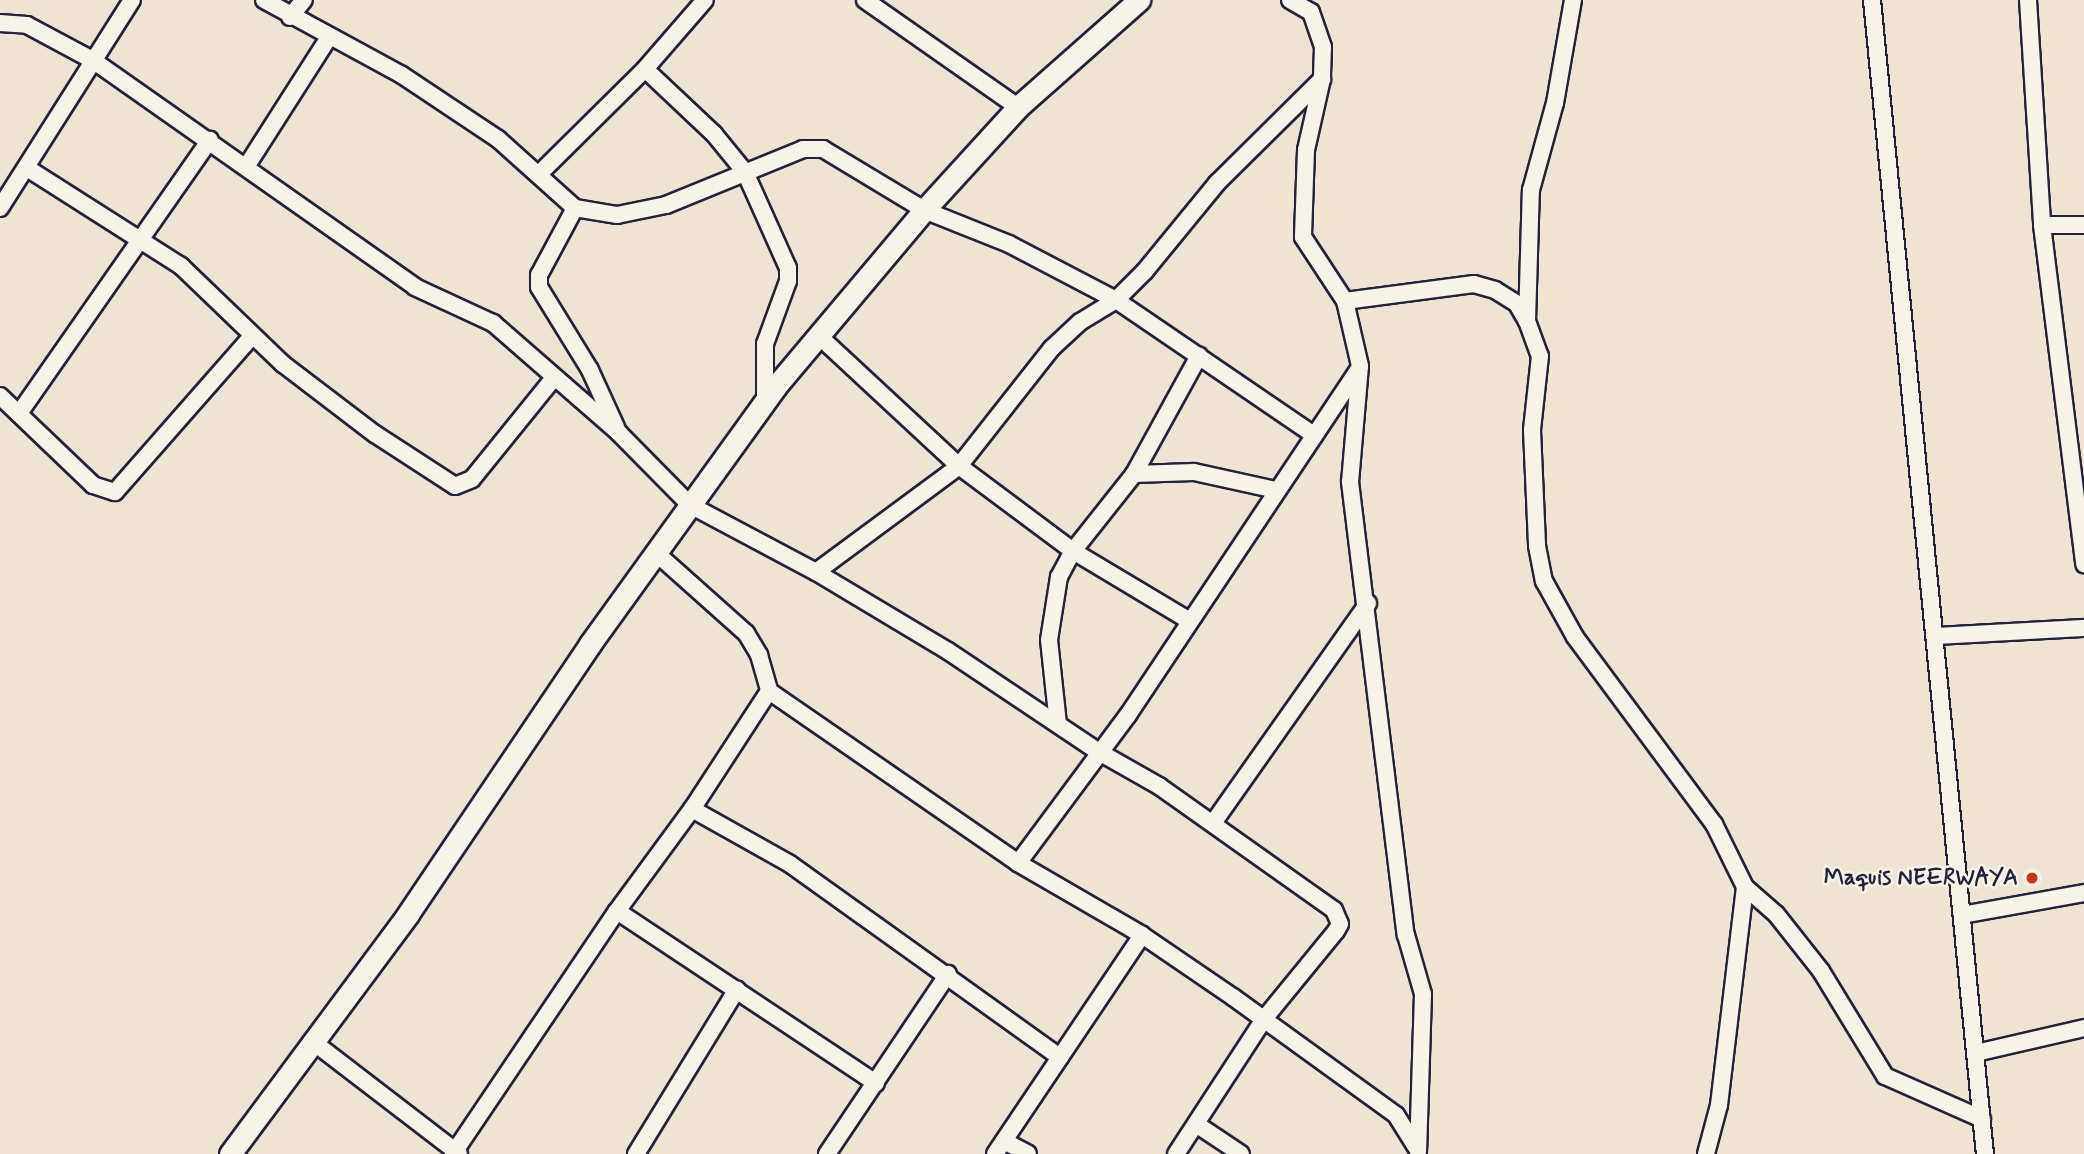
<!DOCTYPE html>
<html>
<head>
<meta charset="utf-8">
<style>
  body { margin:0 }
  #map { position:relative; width:2084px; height:1154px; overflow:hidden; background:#efe4d3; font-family:Mynerve,sans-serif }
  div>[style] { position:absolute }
  .roads { filter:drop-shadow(2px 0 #22223b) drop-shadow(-2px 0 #22223b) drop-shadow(0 2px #22223b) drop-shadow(0 -2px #22223b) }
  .minor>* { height:16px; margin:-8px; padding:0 8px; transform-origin:8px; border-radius:8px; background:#f7f3e8 }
  .tertiary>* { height:21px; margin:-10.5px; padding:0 10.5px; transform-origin:10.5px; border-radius:10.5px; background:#f7f3e8 }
  .dots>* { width:19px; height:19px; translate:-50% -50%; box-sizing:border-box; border:4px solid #f7f3e8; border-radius:50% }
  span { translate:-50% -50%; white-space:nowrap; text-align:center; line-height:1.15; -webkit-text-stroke:5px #f7f3e8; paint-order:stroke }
  .poi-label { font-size:23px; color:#22223b; font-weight:700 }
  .right { translate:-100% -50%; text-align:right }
</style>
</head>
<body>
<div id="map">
  <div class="roads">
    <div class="minor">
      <i style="left:264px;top:0;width:157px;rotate:28.5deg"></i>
      <i style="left:402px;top:75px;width:115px;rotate:33.7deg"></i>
      <i style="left:498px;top:139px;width:103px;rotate:41.9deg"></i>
      <i style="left:575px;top:208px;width:76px;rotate:118.2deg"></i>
      <i style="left:539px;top:275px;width:12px;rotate:90deg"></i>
      <i style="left:539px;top:287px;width:97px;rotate:58.4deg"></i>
      <i style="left:590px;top:370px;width:63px;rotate:65.5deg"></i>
      <i style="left:865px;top:0;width:187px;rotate:35deg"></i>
      <i style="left:1290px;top:0;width:24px;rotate:30deg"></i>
      <i style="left:1311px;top:12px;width:37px;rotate:71deg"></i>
      <i style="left:1323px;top:47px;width:32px;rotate:92deg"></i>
      <i style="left:1322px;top:79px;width:73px;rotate:102.7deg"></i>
      <i style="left:1306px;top:150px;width:87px;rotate:92deg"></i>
      <i style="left:1303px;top:237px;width:77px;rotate:56.7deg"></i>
      <i style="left:1345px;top:301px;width:67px;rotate:77deg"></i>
      <i style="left:1360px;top:366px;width:116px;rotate:94.9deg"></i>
      <i style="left:1350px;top:482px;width:456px;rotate:83deg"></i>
      <i style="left:1406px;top:935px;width:61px;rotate:73.9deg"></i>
      <i style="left:1423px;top:994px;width:158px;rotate:91.8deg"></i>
      <i style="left:1872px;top:0;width:1160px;rotate:84.41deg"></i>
      <i style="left:2028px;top:0;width:225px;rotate:86.4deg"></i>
      <i style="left:2042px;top:225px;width:342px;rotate:82.9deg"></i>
      <i style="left:290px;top:17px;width:22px;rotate:-51deg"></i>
      <i style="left:0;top:23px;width:27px;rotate:4deg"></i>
      <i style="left:27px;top:25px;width:76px;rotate:28.2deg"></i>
      <i style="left:94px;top:61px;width:393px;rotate:35.1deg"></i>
      <i style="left:415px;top:287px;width:86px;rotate:24.8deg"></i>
      <i style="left:493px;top:323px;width:167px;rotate:41.1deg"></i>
      <i style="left:619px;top:433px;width:101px;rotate:45.4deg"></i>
      <i style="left:690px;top:505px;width:143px;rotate:28deg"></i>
      <i style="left:816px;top:572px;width:154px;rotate:30.9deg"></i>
      <i style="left:948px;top:651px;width:182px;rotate:33.8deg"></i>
      <i style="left:1099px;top:752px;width:69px;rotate:29.5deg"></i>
      <i style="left:1159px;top:786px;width:214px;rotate:35.3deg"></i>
      <i style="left:1334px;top:910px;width:15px;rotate:67deg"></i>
      <i style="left:1340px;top:924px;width:8px;rotate:120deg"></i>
      <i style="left:1336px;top:931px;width:114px;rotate:129.3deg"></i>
      <i style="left:1264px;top:1019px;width:161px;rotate:123.1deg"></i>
      <i style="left:645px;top:69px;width:95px;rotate:43.3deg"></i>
      <i style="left:714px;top:134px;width:49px;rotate:50.8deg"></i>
      <i style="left:745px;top:172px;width:105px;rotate:65.9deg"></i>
      <i style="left:788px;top:268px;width:13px;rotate:90deg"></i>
      <i style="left:788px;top:281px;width:67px;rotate:110.1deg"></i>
      <i style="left:765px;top:344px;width:58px;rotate:90deg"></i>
      <i style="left:246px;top:167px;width:154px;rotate:-57.4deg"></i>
      <i style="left:27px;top:168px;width:183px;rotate:32.5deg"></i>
      <i style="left:181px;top:266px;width:141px;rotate:43.9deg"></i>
      <i style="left:283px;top:364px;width:116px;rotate:37.3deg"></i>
      <i style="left:375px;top:434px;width:95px;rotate:33deg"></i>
      <i style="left:455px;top:486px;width:18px;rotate:-22deg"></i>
      <i style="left:472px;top:479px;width:129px;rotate:-51deg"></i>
      <i style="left:540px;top:173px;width:148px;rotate:-44.7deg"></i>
      <i style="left:645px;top:69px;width:91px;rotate:-49deg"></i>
      <i style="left:0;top:208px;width:246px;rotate:-57.6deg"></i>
      <i style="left:575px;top:208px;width:43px;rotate:9.5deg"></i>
      <i style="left:617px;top:215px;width:50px;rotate:-11.5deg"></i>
      <i style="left:666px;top:205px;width:148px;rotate:-22.2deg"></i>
      <i style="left:803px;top:149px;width:20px"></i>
      <i style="left:823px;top:149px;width:118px;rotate:31.1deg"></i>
      <i style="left:924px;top:210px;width:92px;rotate:21.8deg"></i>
      <i style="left:1009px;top:244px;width:121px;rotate:27.6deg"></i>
      <i style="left:1116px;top:300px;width:240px;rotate:34.3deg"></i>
      <i style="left:2042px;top:225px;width:42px"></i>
      <i style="left:1345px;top:301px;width:130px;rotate:-7.5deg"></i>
      <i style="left:1474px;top:284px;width:22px;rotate:16deg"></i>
      <i style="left:1495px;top:290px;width:26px;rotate:32deg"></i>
      <i style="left:1517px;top:304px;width:20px;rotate:60deg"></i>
      <i style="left:1527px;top:321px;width:37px;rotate:70deg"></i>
      <i style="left:1540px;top:356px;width:74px;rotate:96.2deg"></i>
      <i style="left:1532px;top:430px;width:116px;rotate:87.5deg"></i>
      <i style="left:1537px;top:546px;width:36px;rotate:79deg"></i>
      <i style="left:1544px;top:581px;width:64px;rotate:61deg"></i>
      <i style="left:1575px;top:637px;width:233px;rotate:53.4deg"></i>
      <i style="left:1714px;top:824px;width:70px;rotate:63.8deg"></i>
      <i style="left:1745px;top:887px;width:220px;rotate:96.8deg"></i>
      <i style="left:1719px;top:1105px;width:51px;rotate:104.9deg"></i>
      <i style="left:1527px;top:321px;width:131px;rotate:-88.3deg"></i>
      <i style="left:1531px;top:190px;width:90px;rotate:-74.6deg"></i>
      <i style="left:1555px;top:103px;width:105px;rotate:-80.1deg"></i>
      <i style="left:819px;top:336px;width:191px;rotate:42.9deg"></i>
      <i style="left:959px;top:466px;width:142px;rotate:36.7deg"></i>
      <i style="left:1073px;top:551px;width:136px;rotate:30.9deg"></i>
      <i style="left:0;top:396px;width:129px;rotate:43.7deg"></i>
      <i style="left:93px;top:485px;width:23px;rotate:18deg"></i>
      <i style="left:115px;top:492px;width:208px;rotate:-48.7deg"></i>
      <i style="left:20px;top:412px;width:332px;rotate:-55.1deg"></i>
      <i style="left:1134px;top:474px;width:60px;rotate:-1.9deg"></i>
      <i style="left:1194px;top:472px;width:84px;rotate:12.4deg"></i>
      <i style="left:655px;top:552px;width:122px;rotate:41.7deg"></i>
      <i style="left:746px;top:633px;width:26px;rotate:59deg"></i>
      <i style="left:759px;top:655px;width:37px;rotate:74deg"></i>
      <i style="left:769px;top:691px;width:303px;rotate:34.6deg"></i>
      <i style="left:1018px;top:863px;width:143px;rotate:30.1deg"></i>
      <i style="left:1142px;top:935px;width:110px;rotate:34.3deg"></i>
      <i style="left:1233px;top:997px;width:201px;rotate:35.9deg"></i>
      <i style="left:1396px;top:1115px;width:38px;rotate:58deg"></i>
      <i style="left:816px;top:572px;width:178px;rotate:-36.5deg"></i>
      <i style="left:959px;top:466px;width:150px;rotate:-51.8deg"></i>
      <i style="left:1052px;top:348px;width:38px;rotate:-43deg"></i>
      <i style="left:1080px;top:322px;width:42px;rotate:-31.4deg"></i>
      <i style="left:1116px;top:300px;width:41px;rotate:-45deg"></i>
      <i style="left:1145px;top:271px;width:114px;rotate:-50.7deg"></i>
      <i style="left:1217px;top:183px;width:148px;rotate:-44.7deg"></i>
      <i style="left:1935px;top:636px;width:149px;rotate:-3.1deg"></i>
      <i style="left:769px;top:691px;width:141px;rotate:123.1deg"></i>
      <i style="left:692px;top:809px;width:112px;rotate:29.3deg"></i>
      <i style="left:790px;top:864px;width:332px;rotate:35.6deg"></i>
      <i style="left:1058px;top:724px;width:84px;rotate:-96.1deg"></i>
      <i style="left:1049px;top:640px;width:64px;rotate:-81deg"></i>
      <i style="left:1059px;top:577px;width:30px;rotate:-62deg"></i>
      <i style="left:1073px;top:551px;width:98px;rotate:-51.6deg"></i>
      <i style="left:1134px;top:474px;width:135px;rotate:-61.2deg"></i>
      <i style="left:1213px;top:823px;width:269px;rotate:-54.8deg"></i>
      <i style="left:1018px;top:863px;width:184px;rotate:-53.4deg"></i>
      <i style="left:1128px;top:715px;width:415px;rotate:-56.3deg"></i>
      <i style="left:1745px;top:887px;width:41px;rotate:41.1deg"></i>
      <i style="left:1776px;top:914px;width:73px;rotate:51.7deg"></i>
      <i style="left:1821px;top:971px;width:123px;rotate:58.6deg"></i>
      <i style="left:1885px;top:1076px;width:106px;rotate:23.9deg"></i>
      <i style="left:617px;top:911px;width:311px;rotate:33.6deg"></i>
      <i style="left:1962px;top:915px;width:124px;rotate:-10.2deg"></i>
      <i style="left:312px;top:1041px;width:185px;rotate:37.5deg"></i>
      <i style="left:1976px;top:1053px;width:111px;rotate:-13deg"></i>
      <i style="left:1196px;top:1124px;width:54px;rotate:33.7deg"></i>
      <i style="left:1004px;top:1141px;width:27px;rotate:28deg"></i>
      <i style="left:453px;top:1154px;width:293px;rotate:-56deg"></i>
      <i style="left:617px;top:911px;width:127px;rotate:-53.7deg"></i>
      <i style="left:636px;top:1154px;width:193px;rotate:-58.5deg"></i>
      <i style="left:827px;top:1154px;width:217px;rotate:-56.1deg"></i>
      <i style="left:995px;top:1154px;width:264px;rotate:-56.1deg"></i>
    </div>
    <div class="tertiary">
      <i style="left:230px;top:1154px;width:299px;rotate:-53.4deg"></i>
      <i style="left:408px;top:914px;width:326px;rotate:-56deg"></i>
      <i style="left:590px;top:644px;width:318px;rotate:-54.2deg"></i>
      <i style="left:776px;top:386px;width:230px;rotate:-49.9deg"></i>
      <i style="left:924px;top:210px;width:139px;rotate:-47.6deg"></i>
      <i style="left:1018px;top:107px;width:162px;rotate:-41.5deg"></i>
    </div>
  </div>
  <div class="dots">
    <i style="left:2032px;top:878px;background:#c8321e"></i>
  </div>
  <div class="poi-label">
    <span class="right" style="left:2018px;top:878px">Maquis NEERWAYA</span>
  </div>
</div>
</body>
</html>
